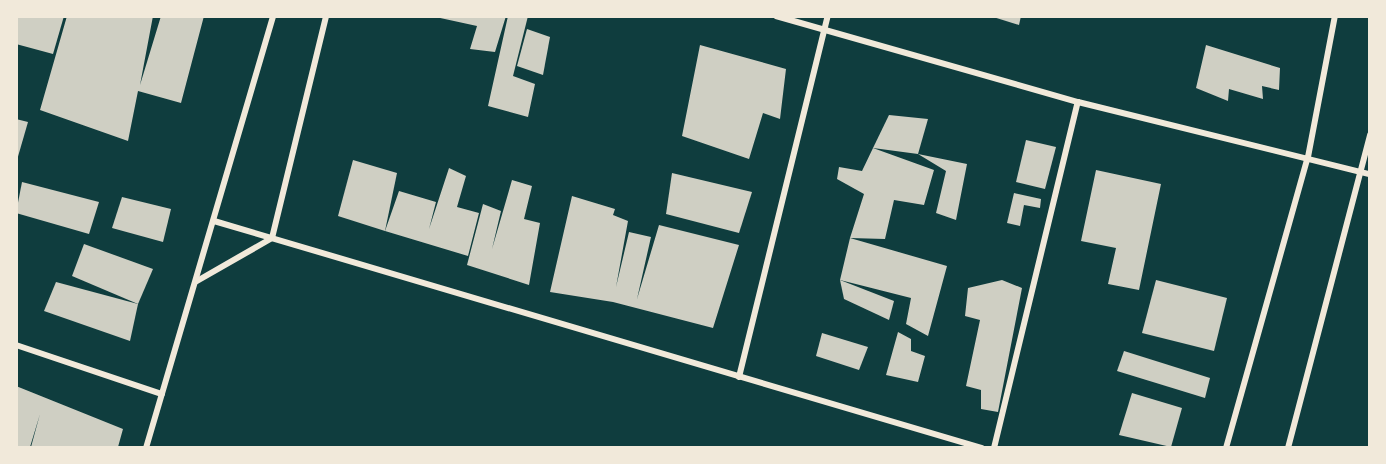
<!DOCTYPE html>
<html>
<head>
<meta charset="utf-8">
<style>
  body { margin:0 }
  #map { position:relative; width:1386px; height:464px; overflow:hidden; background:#0f3d3e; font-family:"Source Sans 3",sans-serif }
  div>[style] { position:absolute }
  .building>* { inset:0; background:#cfcfc3 }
  .minor>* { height:6px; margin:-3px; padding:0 3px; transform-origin:3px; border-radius:3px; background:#f1e9da }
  span { translate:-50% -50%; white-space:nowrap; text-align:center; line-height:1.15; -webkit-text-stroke:5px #f1e9da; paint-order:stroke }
  .frame { position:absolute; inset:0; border:18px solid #f1e9da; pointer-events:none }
</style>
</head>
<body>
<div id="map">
  <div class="building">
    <i style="clip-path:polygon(16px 16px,64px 16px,53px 54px,16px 44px)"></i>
    <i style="clip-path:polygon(67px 16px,153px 16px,140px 85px,161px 16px,204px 16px,181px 103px,138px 91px,128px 141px,40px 110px)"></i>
    <i style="clip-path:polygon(431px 16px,506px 16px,495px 52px,470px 49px,477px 26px)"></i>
    <i style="clip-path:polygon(508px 16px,528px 16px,513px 76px,535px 84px,528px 117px,488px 106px)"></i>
    <i style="clip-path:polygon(990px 16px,1021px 16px,1019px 25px)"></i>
    <i style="clip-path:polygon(527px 29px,550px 37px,543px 75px,517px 66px)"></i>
    <i style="clip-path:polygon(700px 45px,786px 69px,780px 119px,763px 113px,749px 159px,682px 136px)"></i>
    <i style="clip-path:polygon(1206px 45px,1280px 68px,1279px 90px,1262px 86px,1263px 99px,1229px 89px,1228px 101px,1196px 88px)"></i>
    <i style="clip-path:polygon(889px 115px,928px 119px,918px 154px,873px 148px)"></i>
    <i style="clip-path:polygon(16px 119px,28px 122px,17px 160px,16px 160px)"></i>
    <i style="clip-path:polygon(1026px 140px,1056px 147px,1045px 189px,1016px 182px)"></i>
    <i style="clip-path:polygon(873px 148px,934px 170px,924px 205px,894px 200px,885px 239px,850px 238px,864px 194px,837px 179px,839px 167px,862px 171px)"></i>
    <i style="clip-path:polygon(918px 154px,967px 164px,956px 220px,936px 213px,946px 171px)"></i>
    <i style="clip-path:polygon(353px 160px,397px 173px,385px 231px,338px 216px)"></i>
    <i style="clip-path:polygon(449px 168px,466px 176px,457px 207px,479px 213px,468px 256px,385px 231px,399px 191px,436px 202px,429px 229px)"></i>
    <i style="clip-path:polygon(1096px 170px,1161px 184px,1139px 290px,1108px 284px,1116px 248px,1081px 241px)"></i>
    <i style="clip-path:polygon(672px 173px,752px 192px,739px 233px,666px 214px)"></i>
    <i style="clip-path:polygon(512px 180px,532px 186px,524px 219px,540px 223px,529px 285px,467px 265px,483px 204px,501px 211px,492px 249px)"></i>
    <i style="clip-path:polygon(22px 182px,99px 202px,89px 234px,16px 213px)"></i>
    <i style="clip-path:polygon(1014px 193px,1041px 199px,1040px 208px,1024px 205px,1020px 226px,1007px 223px)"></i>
    <i style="clip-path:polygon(572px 196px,615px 209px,613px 215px,628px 221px,616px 287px,629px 232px,651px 237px,637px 299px,659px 225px,739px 245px,713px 328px,613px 302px,550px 292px)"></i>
    <i style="clip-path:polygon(122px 197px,171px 209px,163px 242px,112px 228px)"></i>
    <i style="clip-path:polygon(850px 238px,947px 266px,928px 336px,906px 324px,911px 298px,840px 280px)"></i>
    <i style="clip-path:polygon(84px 244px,153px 269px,138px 304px,72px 276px)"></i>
    <i style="clip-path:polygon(840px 280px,894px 301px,889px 320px,844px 299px)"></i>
    <i style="clip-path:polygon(1002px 280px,1022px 288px,998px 412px,981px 409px,981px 390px,966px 386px,980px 320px,965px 316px,968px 288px)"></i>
    <i style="clip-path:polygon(1156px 280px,1227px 298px,1214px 351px,1142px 333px)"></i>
    <i style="clip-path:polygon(56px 282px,138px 304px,130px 341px,44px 311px)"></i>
    <i style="clip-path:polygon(898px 332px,911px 339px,911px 351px,925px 356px,918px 382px,886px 375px)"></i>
    <i style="clip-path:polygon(822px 333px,868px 347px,859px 370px,816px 356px)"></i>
    <i style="clip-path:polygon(1124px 351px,1210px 378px,1205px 398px,1117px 371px)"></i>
    <i style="clip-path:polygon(16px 386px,123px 429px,118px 447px,31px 447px,40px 414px,30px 447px,16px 447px)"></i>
    <i style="clip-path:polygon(1132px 393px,1182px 408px,1171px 447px,1119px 435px)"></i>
  </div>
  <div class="minor">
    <i style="left:776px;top:16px;width:314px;rotate:15.9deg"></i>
    <i style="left:1078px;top:102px;width:301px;rotate:13.9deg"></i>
    <i style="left:214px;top:221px;width:801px;rotate:16.47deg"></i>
    <i style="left:197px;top:281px;width:86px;rotate:-29.8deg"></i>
    <i style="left:272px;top:238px;width:228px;rotate:-76.3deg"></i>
    <i style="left:16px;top:345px;width:154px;rotate:18.6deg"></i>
    <i style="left:739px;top:377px;width:372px;rotate:-76.2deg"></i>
    <i style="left:146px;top:448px;width:450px;rotate:-73.6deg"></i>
    <i style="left:994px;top:448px;width:356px;rotate:-76.4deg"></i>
    <i style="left:1226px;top:448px;width:302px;rotate:-74.3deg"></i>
    <i style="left:1308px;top:157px;width:144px;rotate:-79.2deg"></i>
    <i style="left:1288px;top:448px;width:324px;rotate:-75.3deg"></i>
  </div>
  <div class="frame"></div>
</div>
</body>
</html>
